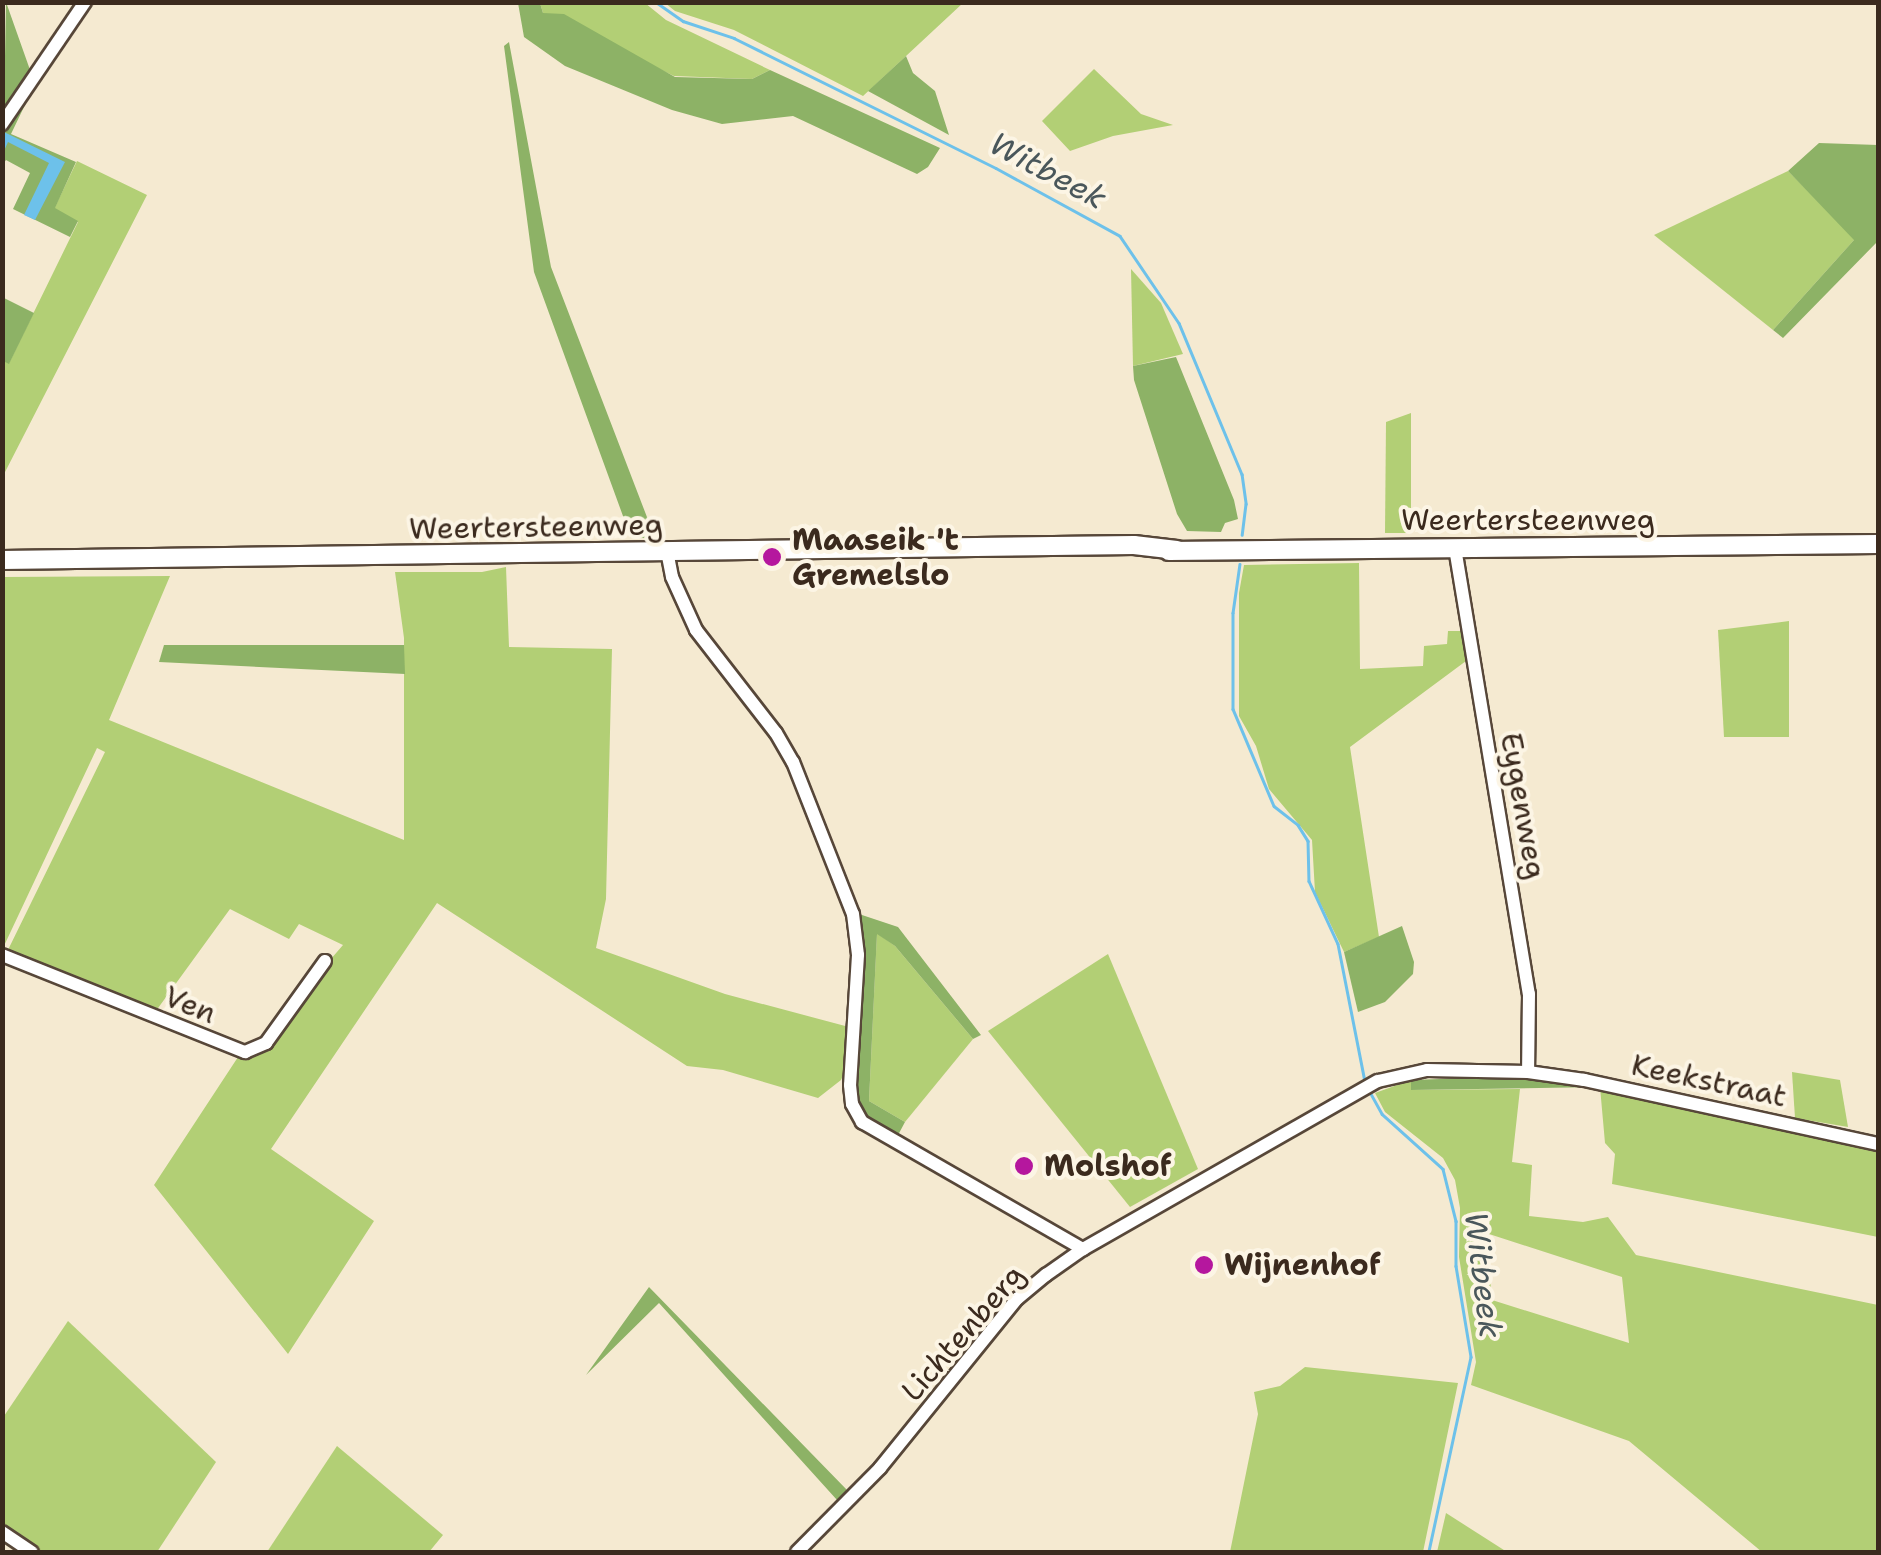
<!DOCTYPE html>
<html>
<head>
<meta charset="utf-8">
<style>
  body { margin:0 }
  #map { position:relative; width:1881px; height:1555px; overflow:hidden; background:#f5ead1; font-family:"Shantell Sans",sans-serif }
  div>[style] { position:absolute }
  .green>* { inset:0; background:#b2cf75 }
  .forest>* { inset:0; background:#8db266 }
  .water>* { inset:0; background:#6dc1ea }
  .stream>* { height:2.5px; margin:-1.25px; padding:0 1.25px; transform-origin:1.25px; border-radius:1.25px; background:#6dc1ea }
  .roads { filter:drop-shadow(2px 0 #574739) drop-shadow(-2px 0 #574739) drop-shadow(0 2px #574739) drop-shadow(0 -2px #574739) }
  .minor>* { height:12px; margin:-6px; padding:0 6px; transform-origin:6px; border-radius:6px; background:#fff }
  .major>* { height:18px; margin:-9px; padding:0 9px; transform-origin:9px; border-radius:9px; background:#fff }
  .dots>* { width:28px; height:28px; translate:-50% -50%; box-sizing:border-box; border:5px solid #fcf5e5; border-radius:50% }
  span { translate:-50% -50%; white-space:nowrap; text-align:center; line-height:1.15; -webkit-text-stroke:8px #fcf5e5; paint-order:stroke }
  .street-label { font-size:30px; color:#3b2a1e }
  .poi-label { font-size:30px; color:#3b2a1e; font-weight:700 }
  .left { translate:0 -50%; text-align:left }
  .water-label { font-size:32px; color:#4a575b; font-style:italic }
  .frame { position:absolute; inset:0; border:5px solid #3b2a1e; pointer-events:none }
</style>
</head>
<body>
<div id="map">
  <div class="green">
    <i style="clip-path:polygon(540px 3px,645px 3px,666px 20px,770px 70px,752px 79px,674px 76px,543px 13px)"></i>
    <i style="clip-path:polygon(665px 3px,963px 3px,863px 96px,734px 30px,675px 11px)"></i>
    <i style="clip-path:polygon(1094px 69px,1141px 114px,1173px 125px,1113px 136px,1070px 151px,1042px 121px)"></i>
    <i style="clip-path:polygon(77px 161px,147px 195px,3px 476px,3px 361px,9px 363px,78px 222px,54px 209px)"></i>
    <i style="clip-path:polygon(1788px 171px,1855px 239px,1773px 330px,1654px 235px)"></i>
    <i style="clip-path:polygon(1131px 269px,1161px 303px,1183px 354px,1133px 366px)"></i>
    <i style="clip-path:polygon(1411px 413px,1411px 533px,1385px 533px,1386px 422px)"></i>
    <i style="clip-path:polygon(1359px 563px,1360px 669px,1423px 666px,1424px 646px,1447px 644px,1448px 631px,1464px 631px,1466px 661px,1350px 747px,1379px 937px,1344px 952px,1315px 892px,1312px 840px,1269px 789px,1256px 746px,1239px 716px,1239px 593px,1244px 565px)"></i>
    <i style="clip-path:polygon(506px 567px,509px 647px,612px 649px,606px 899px,596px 948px,725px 994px,849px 1027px,846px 1069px,841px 1080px,818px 1098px,723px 1070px,687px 1066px,437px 903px,271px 1149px,374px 1221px,288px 1354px,154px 1185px,240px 1054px,248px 1055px,343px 945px,299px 924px,289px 939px,230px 909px,153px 1015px,6px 954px,105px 752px,97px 748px,3px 948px,3px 577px,170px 576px,109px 720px,404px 840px,404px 638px,395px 572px,482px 572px)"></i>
    <i style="clip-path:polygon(1789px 621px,1789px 737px,1724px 737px,1718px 630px)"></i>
    <i style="clip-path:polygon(877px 933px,895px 946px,973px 1039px,905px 1122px,869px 1101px)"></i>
    <i style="clip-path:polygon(1108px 954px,1198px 1169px,1130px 1207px,988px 1031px)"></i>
    <i style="clip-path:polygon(1792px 1072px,1840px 1080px,1848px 1127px,1795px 1118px)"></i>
    <i style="clip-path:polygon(evenodd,1411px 1080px,1411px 1090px,1520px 1089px,1512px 1162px,1532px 1165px,1529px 1216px,1583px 1222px,1608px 1217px,1636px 1255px,1878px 1305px,1878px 1552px,1762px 1552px,1629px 1441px,1471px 1385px,1476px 1362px,1459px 1257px,1460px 1208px,1455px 1180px,1443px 1158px,1385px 1112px,1375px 1093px,1411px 1080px,1486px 1233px,1622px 1277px,1629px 1343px,1492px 1300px,1486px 1233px)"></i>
    <i style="clip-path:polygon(1600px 1087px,1878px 1148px,1878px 1237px,1612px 1184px,1615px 1154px,1605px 1143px)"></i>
    <i style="clip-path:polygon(68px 1321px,216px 1462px,157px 1552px,41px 1552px,3px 1527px,2px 1419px)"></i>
    <i style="clip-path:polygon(1305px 1367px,1458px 1383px,1423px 1552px,1230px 1552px,1258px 1414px,1254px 1392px,1280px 1386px)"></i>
    <i style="clip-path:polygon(337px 1446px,443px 1535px,429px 1552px,267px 1552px)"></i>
    <i style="clip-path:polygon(1446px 1513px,1507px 1552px,1437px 1552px)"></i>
  </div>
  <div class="forest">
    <i style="clip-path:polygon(6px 2px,35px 84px,11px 134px,76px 162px,55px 208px,78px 221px,70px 237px,13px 209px,30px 173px,6px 160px,3px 164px)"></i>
    <i style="clip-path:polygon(518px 3px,540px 3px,543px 13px,564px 14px,675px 77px,752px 79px,770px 70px,940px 148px,928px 167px,917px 174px,793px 116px,722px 124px,672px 110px,565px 66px,524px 37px)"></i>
    <i style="clip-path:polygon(509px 42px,551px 267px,655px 538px,631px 538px,534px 272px,504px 46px)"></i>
    <i style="clip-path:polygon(906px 56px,913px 73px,935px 91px,949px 135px,868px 91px)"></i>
    <i style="clip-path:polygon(1819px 143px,1878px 145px,1878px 241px,1783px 338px,1773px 330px,1854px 240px,1788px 171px)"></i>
    <i style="clip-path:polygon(2px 297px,34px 313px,9px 364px,3px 361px)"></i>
    <i style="clip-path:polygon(1176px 357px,1234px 500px,1238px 519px,1225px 523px,1221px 532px,1187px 531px,1177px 514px,1134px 380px,1133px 366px)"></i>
    <i style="clip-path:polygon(164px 645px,404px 645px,405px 674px,159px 662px)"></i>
    <i style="clip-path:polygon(856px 913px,898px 927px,981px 1035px,973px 1039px,895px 946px,877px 934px,869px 1101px,905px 1122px,897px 1137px,863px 1115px,854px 1090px)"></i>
    <i style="clip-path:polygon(1402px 926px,1414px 962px,1413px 974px,1385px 1002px,1358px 1012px,1344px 952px)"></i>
    <i style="clip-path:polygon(1526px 1076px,1600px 1087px,1411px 1090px,1411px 1080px)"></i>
    <i style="clip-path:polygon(649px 1287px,847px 1490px,837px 1500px,659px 1303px,586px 1375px)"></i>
  </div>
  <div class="water">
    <i style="clip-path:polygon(4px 132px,65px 162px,35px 220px,24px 215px,49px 163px,8px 142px,3px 153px)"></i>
  </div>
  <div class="stream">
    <i style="left:656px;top:2px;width:33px;rotate:35deg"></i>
    <i style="left:683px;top:21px;width:54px;rotate:18.4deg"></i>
    <i style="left:734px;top:38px;width:292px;rotate:26.4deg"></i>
    <i style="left:996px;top:168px;width:141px;rotate:28.7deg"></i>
    <i style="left:1120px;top:236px;width:105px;rotate:55.9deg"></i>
    <i style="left:1179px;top:323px;width:164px;rotate:67.4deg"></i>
    <i style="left:1242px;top:474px;width:30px;rotate:82deg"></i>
    <i style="left:1246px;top:504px;width:31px;rotate:97deg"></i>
    <i style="left:1240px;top:564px;width:49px;rotate:98.1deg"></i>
    <i style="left:1233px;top:613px;width:96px;rotate:90deg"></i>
    <i style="left:1233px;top:709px;width:105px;rotate:67.1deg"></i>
    <i style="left:1274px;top:806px;width:31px;rotate:38deg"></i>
    <i style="left:1298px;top:825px;width:19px;rotate:58deg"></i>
    <i style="left:1308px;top:841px;width:40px;rotate:88.6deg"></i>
    <i style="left:1309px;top:881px;width:69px;rotate:65.3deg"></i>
    <i style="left:1338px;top:944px;width:141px;rotate:78.9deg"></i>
    <i style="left:1370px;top:1092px;width:25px;rotate:61deg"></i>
    <i style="left:1382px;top:1114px;width:82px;rotate:42deg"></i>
    <i style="left:1443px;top:1169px;width:54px;rotate:76deg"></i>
    <i style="left:1456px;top:1221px;width:45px;rotate:90deg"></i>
    <i style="left:1456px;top:1266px;width:92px;rotate:80.6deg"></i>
    <i style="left:1471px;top:1357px;width:199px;rotate:102.2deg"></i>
  </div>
  <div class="roads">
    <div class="minor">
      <i style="left:2px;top:124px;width:148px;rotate:-55.8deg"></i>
      <i style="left:1455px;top:548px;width:452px;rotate:80.6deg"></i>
      <i style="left:1529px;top:994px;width:78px;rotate:90.7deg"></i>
      <i style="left:667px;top:551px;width:26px;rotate:79deg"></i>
      <i style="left:672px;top:577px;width:58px;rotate:65.6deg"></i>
      <i style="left:696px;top:630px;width:130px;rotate:52.2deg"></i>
      <i style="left:776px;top:733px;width:34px;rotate:60deg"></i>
      <i style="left:793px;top:762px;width:163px;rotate:68.5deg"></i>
      <i style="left:853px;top:914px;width:41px;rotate:83deg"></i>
      <i style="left:858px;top:955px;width:130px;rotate:93.5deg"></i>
      <i style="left:850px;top:1085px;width:19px;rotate:84deg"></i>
      <i style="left:852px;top:1104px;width:21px;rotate:61deg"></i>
      <i style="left:862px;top:1122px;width:255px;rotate:29.9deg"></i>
      <i style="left:2px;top:955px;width:262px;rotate:21.8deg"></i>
      <i style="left:245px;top:1052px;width:23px;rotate:-23deg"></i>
      <i style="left:266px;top:1043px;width:101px;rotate:-54.3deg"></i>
      <i style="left:2px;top:1532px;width:36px;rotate:34deg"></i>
      <i style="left:797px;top:1552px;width:118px;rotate:-45.3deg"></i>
      <i style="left:880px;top:1468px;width:218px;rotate:-51deg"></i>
      <i style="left:1017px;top:1299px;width:38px;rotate:-40deg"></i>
      <i style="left:1046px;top:1275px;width:45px;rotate:-35.1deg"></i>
      <i style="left:1083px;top:1249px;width:339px;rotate:-29.7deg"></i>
      <i style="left:1378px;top:1081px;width:50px;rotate:-12.7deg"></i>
      <i style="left:1427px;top:1070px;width:101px;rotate:1.1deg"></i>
      <i style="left:1528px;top:1072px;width:57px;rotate:8.1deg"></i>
      <i style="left:1584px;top:1080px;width:301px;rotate:12.3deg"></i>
    </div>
    <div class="major">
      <i style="left:1169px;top:551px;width:709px;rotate:-0.57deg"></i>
      <i style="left:2px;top:560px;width:1132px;rotate:-0.76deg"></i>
      <i style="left:1134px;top:545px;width:43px;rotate:6.6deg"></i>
    </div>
  </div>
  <div class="dots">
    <i style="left:772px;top:557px;background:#b5179e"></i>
    <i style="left:1024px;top:1166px;background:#b5179e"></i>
    <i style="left:1204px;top:1265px;background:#b5179e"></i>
  </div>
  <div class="street-label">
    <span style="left:1528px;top:520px">Weertersteenweg</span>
    <span style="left:536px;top:527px;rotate:-1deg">Weertersteenweg</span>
    <span style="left:1523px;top:806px;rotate:80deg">Eygenweg</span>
    <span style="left:190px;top:1005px;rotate:22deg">Ven</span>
    <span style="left:1709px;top:1081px;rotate:12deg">Keekstraat</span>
    <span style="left:963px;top:1333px;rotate:-49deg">Lichtenberg</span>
  </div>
  <div class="poi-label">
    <span class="left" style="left:792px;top:557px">Maaseik 't<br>Gremelslo</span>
    <span class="left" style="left:1044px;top:1166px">Molshof</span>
    <span class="left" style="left:1224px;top:1265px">Wijnenhof</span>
  </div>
  <div class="water-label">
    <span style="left:1048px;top:171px;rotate:28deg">Witbeek</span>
    <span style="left:1483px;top:1275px;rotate:83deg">Witbeek</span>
  </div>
  <div class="frame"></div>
</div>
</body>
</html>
